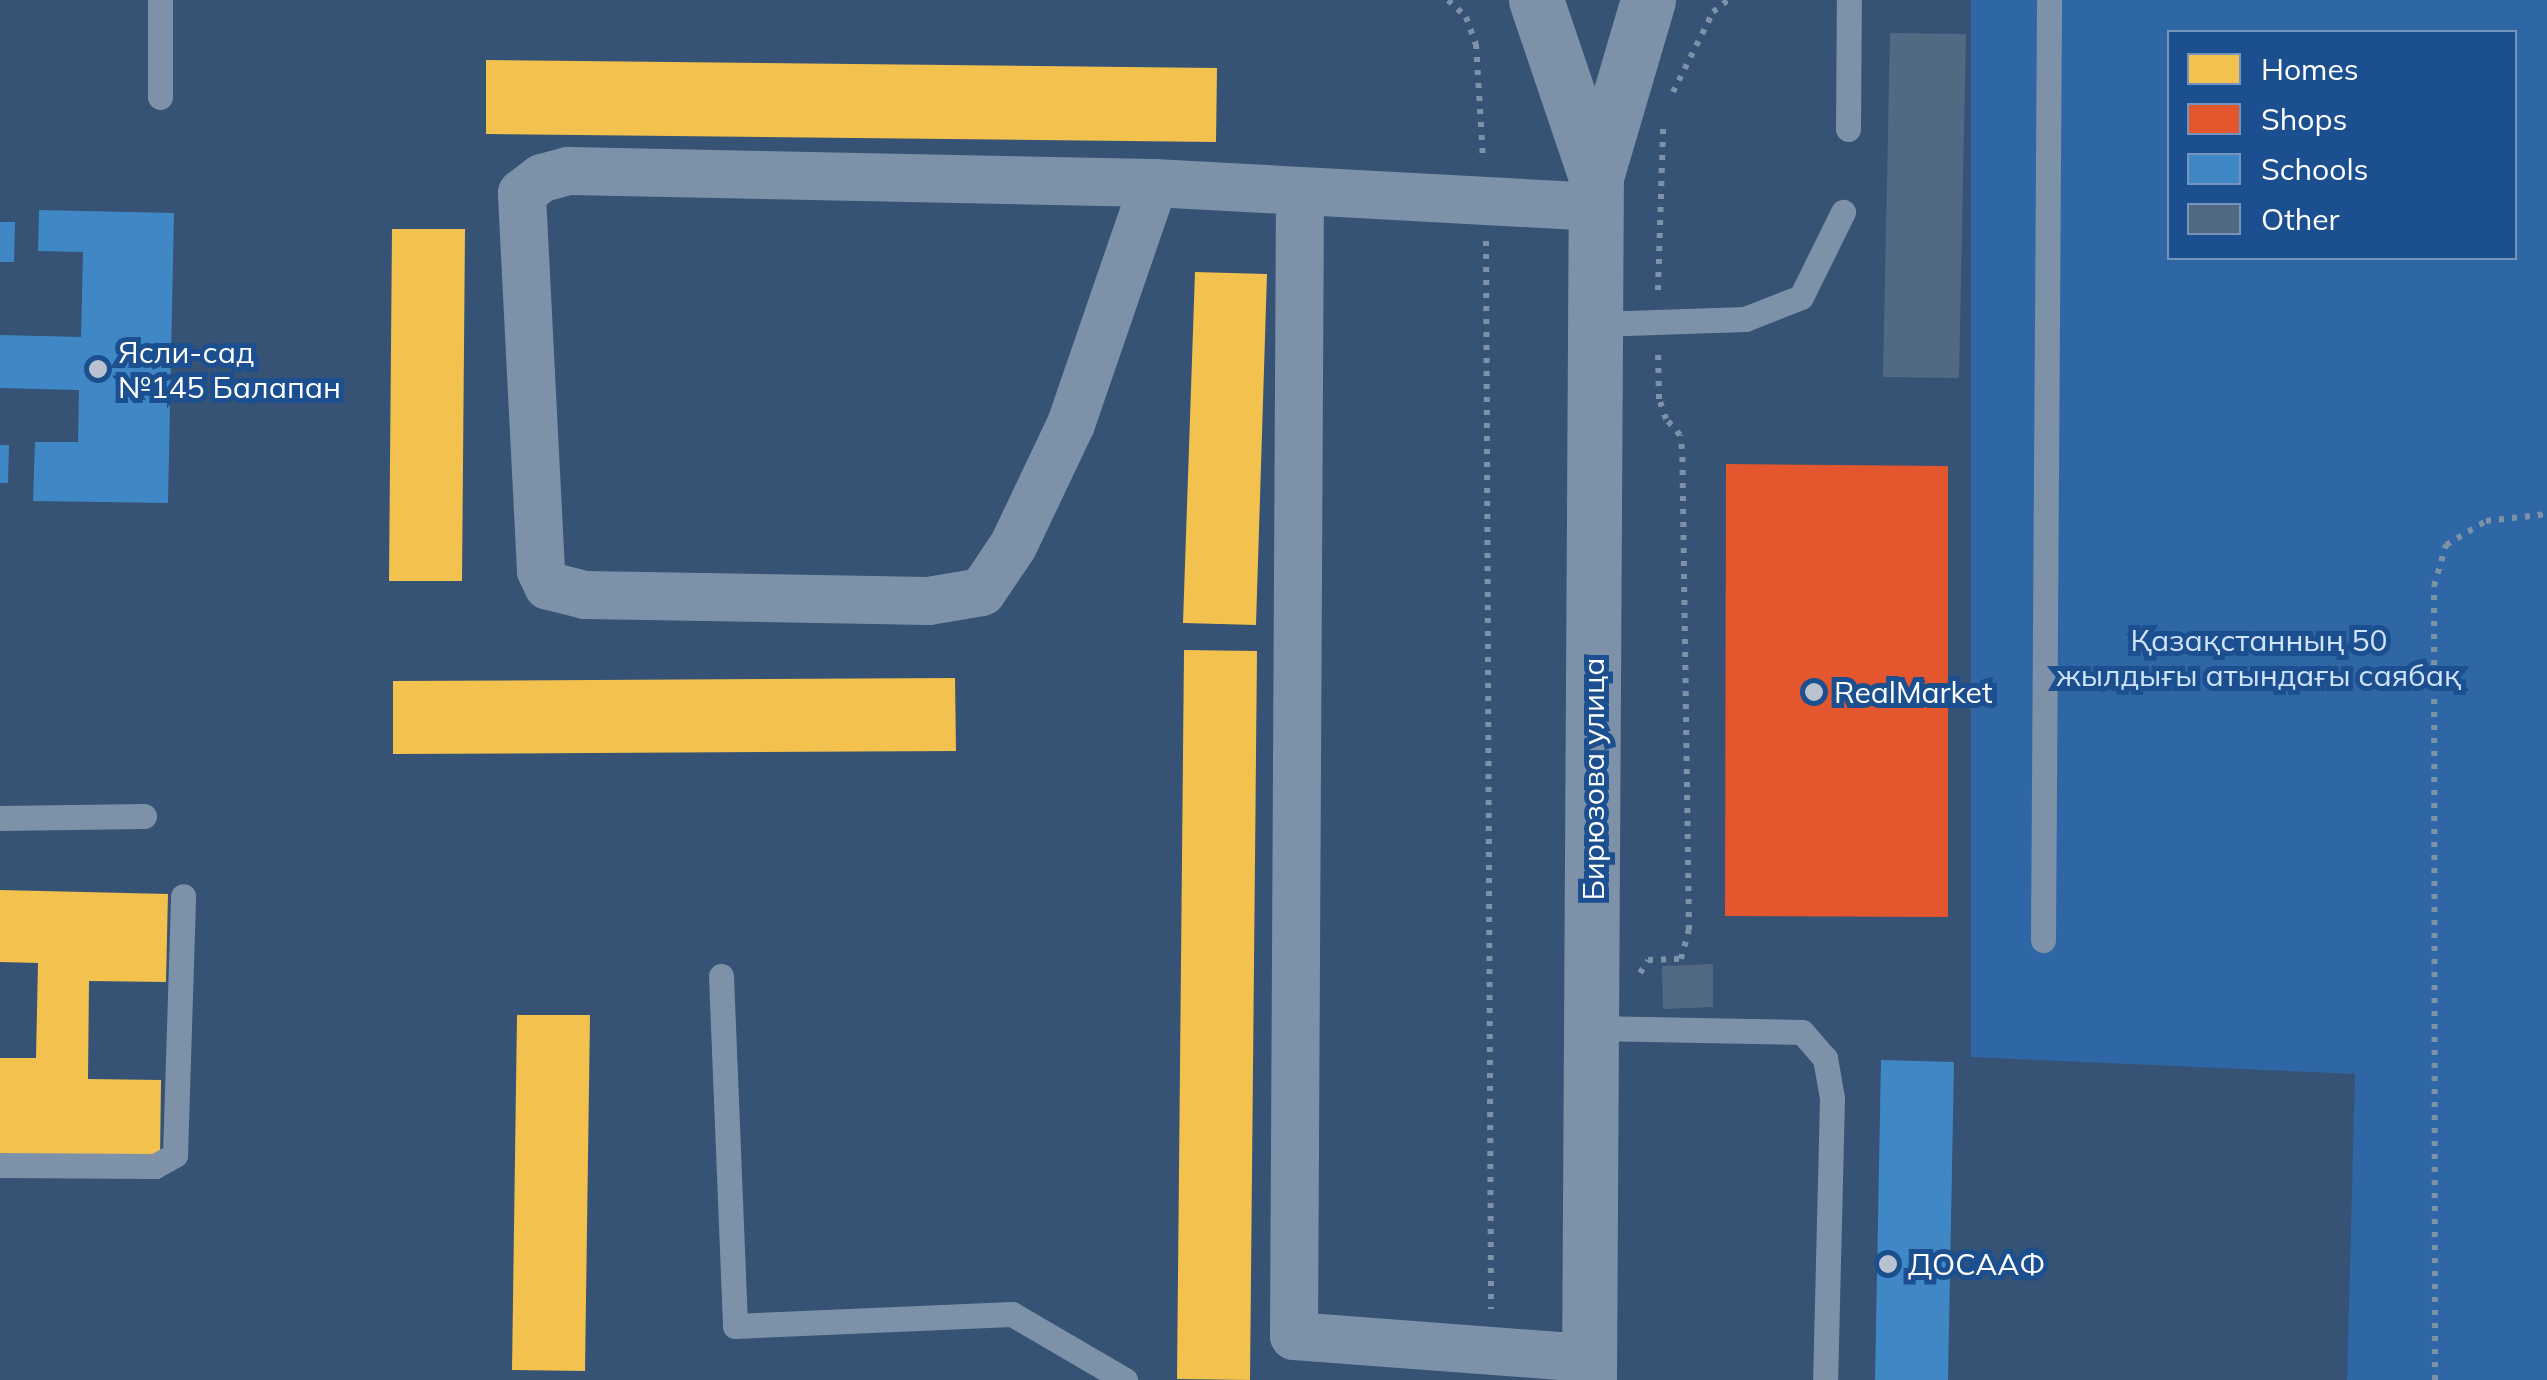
<!DOCTYPE html>
<html>
<head>
<meta charset="utf-8">
<style>
  body { margin:0 }
  #map { position:relative; width:2547px; height:1380px; overflow:hidden; background:#365274; font-family:Mulish,sans-serif }
  div>[style] { position:absolute }
  .green>* { inset:0; background:#2f66a5 }
  .homes>* { inset:0; background:#f2c14e }
  .shops>* { inset:0; background:#e4572e }
  .schools>* { inset:0; background:#3f88c5 }
  .building>* { inset:0; background:#526984 }
  .path>* { height:6px; margin-top:-3px; transform-origin:0; background:repeating-linear-gradient(90deg,#7d92a8 0 5px,transparent 0 13px) }
  .service>* { height:25px; margin:-12.5px; padding:0 12.5px; transform-origin:12.5px; border-radius:12.5px; background:#7d92a8 }
  .minor>* { height:48px; margin:-24px; padding:0 24px; transform-origin:24px; border-radius:24px; background:#7d92a8 }
  .tertiary>* { height:55px; margin:-27.5px; padding:0 27.5px; transform-origin:27.5px; border-radius:27.5px; background:#7d92a8 }
  .dots>* { width:28px; height:28px; translate:-50% -50%; box-sizing:border-box; border:5px solid #1b4f8f; border-radius:50% }
  span { translate:-50% -50%; white-space:nowrap; text-align:center; line-height:1.15; -webkit-text-stroke:10px #1b4f8f; paint-order:stroke }
  .poi-label { font-size:30px; color:#fff }
  .left { translate:0 -50%; text-align:left }
  .park-label { font-size:30px; color:#cfe3fa }
  .street-label { font-size:30px; color:#fff }
  .legend { position:absolute; left:2167px; top:30px; width:350px; height:230px; box-sizing:border-box; background:#1b4f8f; border:2px solid #7695bc; margin:0; padding:12px 18px; list-style:none; font-size:30px; color:#fff }
  .legend li { display:flex; align-items:center; gap:20px; height:50px }
  .legend b { width:50px; border:2px solid #7695bc }
</style>
</head>
<body>
<div id="map">
  <div class="green">
    <i style="clip-path:polygon(evenodd,1971px 0,2547px 0,2547px 1380px,2347px 1380px,2355px 1074px,1971px 1057px,1971px 0,2170px 32px,2514px 32px,2514px 258px,2170px 258px,2170px 32px)"></i>
  </div>
  <div class="homes">
    <i style="clip-path:polygon(486px 60px,1217px 68px,1216px 142px,486px 134px)"></i>
    <i style="clip-path:polygon(392px 229px,465px 229px,462px 581px,389px 581px)"></i>
    <i style="clip-path:polygon(1195px 272px,1267px 274px,1256px 625px,1183px 623px)"></i>
    <i style="clip-path:polygon(1184px 650px,1257px 651px,1250px 1380px,1177px 1379px)"></i>
    <i style="clip-path:polygon(955px 678px,956px 751px,393px 754px,393px 681px)"></i>
    <i style="clip-path:polygon(0 890px,168px 894px,166px 982px,89px 981px,88px 1079px,161px 1080px,160px 1161px,0 1158px,0 1058px,36px 1058px,38px 963px,0 962px)"></i>
    <i style="clip-path:polygon(517px 1015px,590px 1015px,585px 1371px,512px 1370px)"></i>
  </div>
  <div class="shops">
    <i style="clip-path:polygon(1726px 464px,1948px 466px,1948px 917px,1725px 916px)"></i>
  </div>
  <div class="schools">
    <i style="clip-path:polygon(39px 210px,174px 213px,168px 503px,33px 501px,35px 442px,78px 442px,79px 390px,0 388px,0 335px,81px 337px,83px 252px,38px 251px)"></i>
    <i style="clip-path:polygon(0 222px,15px 222px,14px 262px,0 262px)"></i>
    <i style="clip-path:polygon(0 445px,9px 445px,8px 483px,0 483px)"></i>
    <i style="clip-path:polygon(1881px 1060px,1954px 1062px,1948px 1380px,1875px 1380px)"></i>
  </div>
  <div class="building">
    <i style="clip-path:polygon(1890px 33px,1966px 34px,1959px 378px,1883px 377px)"></i>
    <i style="clip-path:polygon(1713px 964px,1713px 1007px,1663px 1009px,1662px 966px)"></i>
  </div>
  <div class="path">
    <i style="left:1448px;top:0;width:25px;rotate:43deg"></i>
    <i style="left:1466px;top:17px;width:29px;rotate:70deg"></i>
    <i style="left:1476px;top:44px;width:115px;rotate:86.5deg"></i>
    <i style="left:1673px;top:92px;width:89px;rotate:-63.4deg"></i>
    <i style="left:1713px;top:12px;width:19px;rotate:-39deg"></i>
    <i style="left:1486px;top:241px;width:1068px;rotate:89.73deg"></i>
    <i style="left:1658px;top:290px;width:162px;rotate:-88.2deg"></i>
    <i style="left:1640px;top:973px;width:15px;rotate:-58deg"></i>
    <i style="left:1648px;top:960px;width:33px;rotate:-2deg"></i>
    <i style="left:1681px;top:959px;width:30px;rotate:-75deg"></i>
    <i style="left:1689px;top:930px;width:481px;rotate:-90.8deg"></i>
    <i style="left:1682px;top:449px;width:14px;rotate:-98deg"></i>
    <i style="left:1680px;top:435px;width:21px;rotate:-131deg"></i>
    <i style="left:1666px;top:419px;width:21px;rotate:-109deg"></i>
    <i style="left:1659px;top:399px;width:46px;rotate:-91.2deg"></i>
    <i style="left:2435px;top:1380px;width:794px;rotate:-90.07deg"></i>
    <i style="left:2434px;top:586px;width:43px;rotate:-73.7deg"></i>
    <i style="left:2446px;top:545px;width:47px;rotate:-31deg"></i>
    <i style="left:2486px;top:521px;width:61px;rotate:-6.5deg"></i>
  </div>
  <div class="service">
    <i style="left:160px;top:97px;width:97px;rotate:-90deg"></i>
    <i style="left:1848px;top:129px;width:129px;rotate:-89.6deg"></i>
    <i style="left:1596px;top:324px;width:149px;rotate:-1.9deg"></i>
    <i style="left:1745px;top:319px;width:60px;rotate:-21.4deg"></i>
    <i style="left:1801px;top:297px;width:95px;rotate:-63.7deg"></i>
    <i style="left:0;top:818px;width:144px;rotate:-0.8deg"></i>
    <i style="left:2043px;top:940px;width:940px;rotate:-89.63deg"></i>
    <i style="left:721px;top:976px;width:350px;rotate:87.7deg"></i>
    <i style="left:735px;top:1326px;width:277px;rotate:-2.5deg"></i>
    <i style="left:1012px;top:1314px;width:131px;rotate:30.3deg"></i>
    <i style="left:1592px;top:1028px;width:210px;rotate:1.1deg"></i>
    <i style="left:1802px;top:1032px;width:35px;rotate:49deg"></i>
    <i style="left:1825px;top:1058px;width:41px;rotate:80.1deg"></i>
    <i style="left:1832px;top:1098px;width:282px;rotate:91.4deg"></i>
    <i style="left:0;top:1165px;width:155px;rotate:0.4deg"></i>
    <i style="left:155px;top:1166px;width:23px;rotate:-29deg"></i>
    <i style="left:175px;top:1155px;width:259px;rotate:-88.2deg"></i>
  </div>
  <div class="minor">
    <i style="left:1154px;top:183px;width:255px;rotate:109deg"></i>
    <i style="left:1071px;top:424px;width:135px;rotate:115.4deg"></i>
    <i style="left:1013px;top:546px;width:55px;rotate:124deg"></i>
    <i style="left:982px;top:592px;width:54px;rotate:170.4deg"></i>
    <i style="left:929px;top:601px;width:344px;rotate:-179deg"></i>
    <i style="left:585px;top:595px;width:38px;rotate:-166deg"></i>
    <i style="left:548px;top:586px;width:17px;rotate:-115deg"></i>
    <i style="left:541px;top:571px;width:378px;rotate:-92.9deg"></i>
    <i style="left:522px;top:193px;width:25px;rotate:-37deg"></i>
    <i style="left:542px;top:178px;width:28px;rotate:-15deg"></i>
    <i style="left:569px;top:171px;width:585px;rotate:1.18deg"></i>
    <i style="left:1154px;top:183px;width:443px;rotate:3.1deg"></i>
    <i style="left:1300px;top:192px;width:1144px;rotate:90.3deg"></i>
    <i style="left:1294px;top:1336px;width:296px;rotate:4.3deg"></i>
  </div>
  <div class="tertiary">
    <i style="left:1536px;top:0;width:187px;rotate:71.3deg"></i>
    <i style="left:1589px;top:1380px;width:1203px;rotate:-89.67deg"></i>
    <i style="left:1596px;top:177px;width:184px;rotate:-73.6deg"></i>
  </div>
  <div class="dots">
    <i style="left:98px;top:369px;background:#b9c2ce"></i>
    <i style="left:1814px;top:692px;background:#b9c2ce"></i>
    <i style="left:1888px;top:1264px;background:#b9c2ce"></i>
  </div>
  <div class="poi-label">
    <span class="left" style="left:118px;top:369px">Ясли-сад<br>№145 Балапан</span>
    <span class="left" style="left:1834px;top:692px">RealMarket</span>
    <span class="left" style="left:1908px;top:1264px">ДОСААФ</span>
  </div>
  <div class="park-label">
    <span style="left:2259px;top:657px">Қазақстанның 50<br>жылдығы атындағы саябақ</span>
  </div>
  <div class="street-label">
    <span style="left:1593px;top:779px;rotate:-90deg">Бирюзова улица</span>
  </div>
  <ul class="legend">
  <li><b style="height:28px;background:#f2c14e"></b>Homes</li>
  <li><b style="height:28px;background:#e4572e"></b>Shops</li>
  <li><b style="height:28px;background:#3f88c5"></b>Schools</li>
  <li><b style="height:28px;background:#526984"></b>Other</li>
  </ul>
</div>
</body>
</html>
